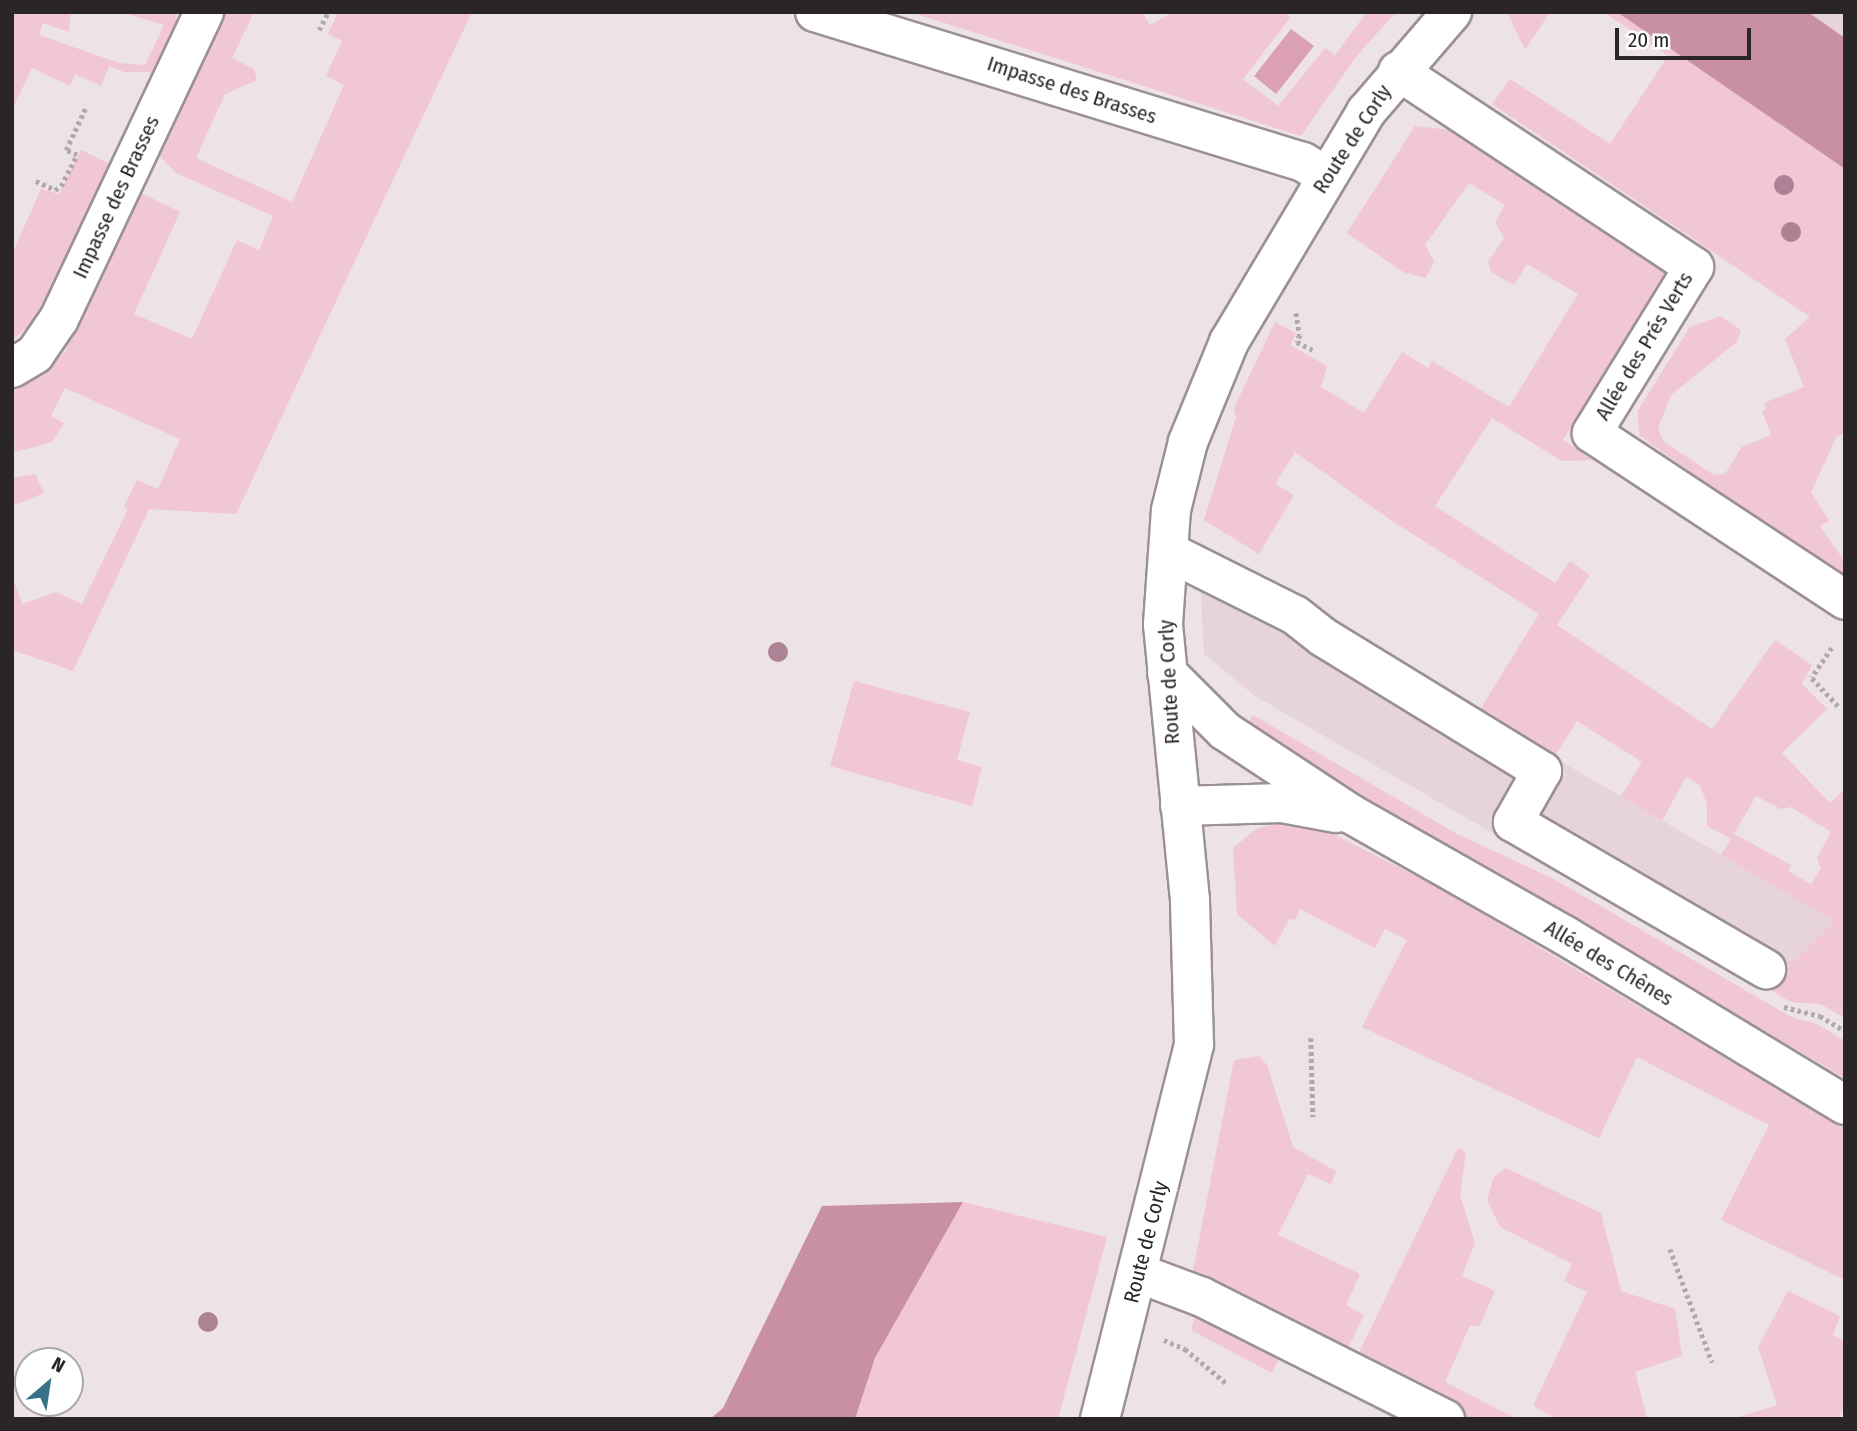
<!DOCTYPE html>
<html>
<head>
<meta charset="utf-8">
<style>
  body { margin:0 }
  #map { position:relative; width:1857px; height:1431px; overflow:hidden; background:#ede2e5; font-family:"Fira Sans Condensed",sans-serif }
  div>[style] { position:absolute }
  .built>* { inset:0; background:#e7d4db }
  .green>* { inset:0; background:#f1c6d5 }
  .forest>* { inset:0; background:#c990a5 }
  .water>* { inset:0; background:#dba0b6 }
  .path>* { height:4.5px; margin-top:-2.25px; transform-origin:0; background:repeating-linear-gradient(90deg,#b0a8aa 0 3.5px,transparent 0 7px) }
  .roads { filter:drop-shadow(2px 0 #9b9194) drop-shadow(-2px 0 #9b9194) drop-shadow(0 2px #9b9194) drop-shadow(0 -2px #9b9194) }
  .minor>* { height:38px; margin:-19px; padding:0 19px; transform-origin:19px; border-radius:19px; background:#fff }
  .trees>* { width:20px; height:20px; margin:-10px; border-radius:50%; background:#ad8294 }
  span { translate:-50% -50%; white-space:nowrap; text-align:center; line-height:1.15; -webkit-text-stroke:7px #fff; paint-order:stroke }
  .street-label { font-size:21px; color:#2a2627 }
  .frame { position:absolute; inset:0; border:14px solid #2a2627; pointer-events:none }
  .north { position:absolute; left:14px; top:1347px; width:70px; height:70px; box-sizing:border-box; background:#fff; border:2px solid #aaa8a9; border-radius:50%; rotate:29deg; font-size:19px; font-weight:700; line-height:28px; text-align:center; color:#2a2627 }
  .north::after { content:''; display:block; margin:auto; width:24px; height:32px; background:#367389; clip-path:polygon(50% 0,100% 100%,50% 72%,0 100%) }
  .scale { position:absolute; left:1615px; top:28px; width:136px; height:32px; box-sizing:border-box; border:4px solid #2a2627; border-top:0; padding-left:9px; font-size:21px; line-height:24px; white-space:nowrap; color:#2a2627; -webkit-text-stroke:5px #fff; paint-order:stroke }
</style>
</head>
<body>
<div id="map">
  <div class="built">
    <i style="clip-path:polygon(1808px 12px,1845px 12px,1845px 38px)"></i>
    <i style="clip-path:polygon(1206px 585px,1331px 627px,1834px 921px,1767px 988px,1564px 863px,1508px 842px,1255px 696px,1204px 654px,1201px 594px)"></i>
  </div>
  <div class="green">
    <i style="clip-path:polygon(12px 12px,71px 12px,69px 32px,43px 23px,39px 35px,119px 63px,145px 65px,164px 25px,121px 12px,174px 12px,177px 20px,153px 72px,124px 72px,109px 66px,101px 86px,75px 74px,70px 86px,32px 68px,12px 110px)"></i>
    <i style="clip-path:polygon(226px 12px,254px 12px,232px 58px,254px 69px,257px 80px,225px 94px,196px 158px,292px 202px,344px 85px,326px 76px,342px 41px,328px 34px,338px 12px,472px 12px,236px 514px,149px 509px,73px 671px,12px 650px,12px 575px,22px 604px,56px 592px,82px 604px,128px 509px,124px 506px,137px 480px,158px 489px,180px 439px,65px 388px,51px 416px,64px 423px,52px 442px,15px 452px,12px 387px,40px 376px,65px 352px,139px 192px,180px 212px,134px 314px,192px 339px,237px 240px,259px 250px,273px 216px,176px 173px,160px 156px,162px 143px)"></i>
    <i style="clip-path:polygon(910px 12px,1142px 12px,1150px 25px,1174px 12px,1284px 12px,1290px 18px,1243px 79px,1278px 106px,1325px 48px,1335px 55px,1367px 12px,1396px 12px,1355px 58px,1301px 136px)"></i>
    <i style="clip-path:polygon(1507px 12px,1550px 12px,1525px 50px)"></i>
    <i style="clip-path:polygon(1604px 12px,1617px 12px,1845px 169px,1845px 432px,1836px 438px,1811px 492px,1829px 521px,1820px 526px,1845px 562px,1845px 582px,1640px 436px,1638px 423px,1638px 410px,1690px 327px,1720px 316px,1741px 330px,1737px 342px,1671px 395px,1658px 428px,1663px 441px,1714px 475px,1725px 474px,1742px 447px,1771px 435px,1762px 411px,1767px 409px,1764px 403px,1804px 387px,1785px 339px,1810px 317px,1492px 104px,1510px 79px,1610px 144px,1668px 56px)"></i>
    <i style="clip-path:polygon(evenodd,1415px 126px,1450px 130px,1665px 273px,1563px 440px,1592px 460px,1562px 461px,1492px 418px,1435px 506px,1555px 583px,1570px 561px,1590px 575px,1557px 625px,1712px 729px,1775px 640px,1812px 665px,1802px 684px,1827px 709px,1782px 753px,1830px 803px,1845px 789px,1845px 1018px,1820px 1004px,1791px 1002px,1767px 988px,1834px 921px,1721px 855px,1731px 839px,1707px 826px,1707px 804px,1700px 785px,1686px 777px,1662px 821px,1621px 796px,1642px 762px,1577px 721px,1554px 757px,1478px 713px,1539px 614px,1389px 519px,1295px 452px,1275px 484px,1294px 495px,1259px 554px,1204px 520px,1236px 417px,1234px 408px,1275px 322px,1296px 333px,1290px 345px,1327px 366px,1321px 387px,1364px 413px,1402px 352px,1428px 368px,1432px 361px,1509px 407px,1578px 294px,1527px 264px,1514px 285px,1491px 272px,1488px 262px,1504px 238px,1495px 222px,1505px 205px,1469px 183px,1425px 245px,1434px 261px,1426px 278px,1403px 272px,1347px 233px,1415px 126px,1756px 796px,1781px 809px,1791px 807px,1831px 832px,1817px 858px,1821px 868px,1811px 884px,1788px 871px,1791px 865px,1734px 834px,1756px 796px)"></i>
    <i style="clip-path:polygon(81px 150px,110px 164px,38px 319px,12px 340px,12px 254px,41px 189px,59px 194px)"></i>
    <i style="clip-path:polygon(35px 474px,44px 493px,12px 506px,12px 478px)"></i>
    <i style="clip-path:polygon(854px 681px,970px 712px,957px 760px,982px 767px,972px 806px,830px 766px)"></i>
    <i style="clip-path:polygon(1253px 715px,1457px 834px,1554px 879px,1791px 1017px,1817px 1024px,1845px 1041px,1845px 1078px,1244px 729px)"></i>
    <i style="clip-path:polygon(1291px 820px,1321px 828px,1434px 885px,1845px 1129px,1845px 1280px,1721px 1220px,1769px 1125px,1637px 1057px,1599px 1138px,1362px 1027px,1407px 940px,1385px 929px,1375px 948px,1300px 909px,1295px 920px,1289px 919px,1275px 946px,1237px 914px,1233px 848px,1256px 829px)"></i>
    <i style="clip-path:polygon(1259px 1056px,1267px 1065px,1293px 1147px,1336px 1171px,1331px 1184px,1308px 1174px,1278px 1235px,1360px 1274px,1346px 1305px,1364px 1315px,1344px 1356px,1201px 1280px,1193px 1271px,1234px 1060px)"></i>
    <i style="clip-path:polygon(1458px 1148px,1466px 1152px,1460px 1195px,1475px 1243px,1462px 1276px,1495px 1291px,1479px 1327px,1470px 1325px,1445px 1382px,1517px 1419px,1466px 1419px,1355px 1361px)"></i>
    <i style="clip-path:polygon(1506px 1168px,1601px 1213px,1621px 1291px,1675px 1309px,1682px 1356px,1635px 1372px,1647px 1419px,1557px 1419px,1533px 1406px,1587px 1292px,1564px 1281px,1572px 1264px,1500px 1227px,1487px 1200px,1494px 1177px)"></i>
    <i style="clip-path:polygon(963px 1202px,1107px 1237px,1058px 1419px,855px 1419px,875px 1358px)"></i>
    <i style="clip-path:polygon(1788px 1291px,1840px 1316px,1833px 1335px,1845px 1341px,1845px 1405px,1838px 1419px,1732px 1419px,1777px 1405px,1758px 1347px)"></i>
    <i style="clip-path:polygon(1197px 1309px,1282px 1353px,1272px 1373px,1191px 1330px)"></i>
  </div>
  <div class="forest">
    <i style="clip-path:polygon(1617px 12px,1808px 12px,1845px 38px,1845px 169px)"></i>
    <i style="clip-path:polygon(963px 1202px,875px 1358px,855px 1419px,710px 1419px,723px 1408px,822px 1206px)"></i>
  </div>
  <div class="water">
    <i style="clip-path:polygon(1291px 29px,1314px 46px,1276px 94px,1254px 76px)"></i>
  </div>
  <div class="path">
    <i style="left:319px;top:30px;width:20px;rotate:-63deg"></i>
    <i style="left:36px;top:181px;width:21px;rotate:25deg"></i>
    <i style="left:55px;top:190px;width:7px;rotate:-34deg"></i>
    <i style="left:61px;top:186px;width:35px;rotate:-63deg"></i>
    <i style="left:77px;top:155px;width:12px;rotate:-156deg"></i>
    <i style="left:66px;top:150px;width:47px;rotate:-65.1deg"></i>
    <i style="left:1296px;top:313px;width:22px;rotate:80deg"></i>
    <i style="left:1300px;top:335px;width:8px;rotate:113deg"></i>
    <i style="left:1297px;top:342px;width:18px;rotate:27deg"></i>
    <i style="left:1832px;top:648px;width:36px;rotate:124deg"></i>
    <i style="left:1812px;top:678px;width:38px;rotate:47deg"></i>
    <i style="left:1784px;top:1007px;width:37px;rotate:14deg"></i>
    <i style="left:1820px;top:1016px;width:29px;rotate:31deg"></i>
    <i style="left:1311px;top:1038px;width:79px;rotate:88.5deg"></i>
    <i style="left:1670px;top:1249px;width:121px;rotate:69.6deg"></i>
    <i style="left:1164px;top:1340px;width:23px;rotate:23deg"></i>
    <i style="left:1185px;top:1349px;width:53px;rotate:39.7deg"></i>
  </div>
  <div class="roads">
    <div class="minor">
      <i style="left:815px;top:12px;width:511px;rotate:17.09deg"></i>
      <i style="left:1303px;top:162px;width:27px;rotate:31deg"></i>
      <i style="left:1398px;top:71px;width:355px;rotate:33.5deg"></i>
      <i style="left:1694px;top:267px;width:195px;rotate:121.6deg"></i>
      <i style="left:1592px;top:433px;width:303px;rotate:33.4deg"></i>
      <i style="left:12px;top:368px;width:27px;rotate:-31deg"></i>
      <i style="left:35px;top:354px;width:42px;rotate:-55.6deg"></i>
      <i style="left:59px;top:319px;width:340px;rotate:-64.7deg"></i>
      <i style="left:1169px;top:552px;width:141px;rotate:26.6deg"></i>
      <i style="left:1295px;top:615px;width:36px;rotate:38deg"></i>
      <i style="left:1323px;top:637px;width:257px;rotate:31.5deg"></i>
      <i style="left:1542px;top:771px;width:59px;rotate:119.6deg"></i>
      <i style="left:1513px;top:822px;width:293px;rotate:30.2deg"></i>
      <i style="left:1167px;top:673px;width:82px;rotate:45deg"></i>
      <i style="left:1225px;top:731px;width:151px;rotate:33.4deg"></i>
      <i style="left:1351px;top:814px;width:247px;rotate:29.6deg"></i>
      <i style="left:1566px;top:936px;width:326px;rotate:31.2deg"></i>
      <i style="left:1180px;top:806px;width:102px;rotate:-1.7deg"></i>
      <i style="left:1282px;top:803px;width:55px;rotate:10.5deg"></i>
      <i style="left:1138px;top:1273px;width:68px;rotate:20.6deg"></i>
      <i style="left:1202px;top:1297px;width:272px;rotate:26.7deg"></i>
      <i style="left:1100px;top:1419px;width:386px;rotate:-75.9deg"></i>
      <i style="left:1194px;top:1045px;width:145px;rotate:-91.6deg"></i>
      <i style="left:1190px;top:900px;width:277px;rotate:-95.6deg"></i>
      <i style="left:1163px;top:624px;width:114px;rotate:-86deg"></i>
      <i style="left:1171px;top:510px;width:70px;rotate:-76deg"></i>
      <i style="left:1188px;top:442px;width:108px;rotate:-67.7deg"></i>
      <i style="left:1229px;top:342px;width:268px;rotate:-59.2deg"></i>
      <i style="left:1366px;top:112px;width:132px;rotate:-49.3deg"></i>
    </div>
  </div>
  <div class="trees">
    <i style="left:1784px;top:185px"></i>
    <i style="left:1791px;top:232px"></i>
    <i style="left:778px;top:652px"></i>
    <i style="left:208px;top:1322px"></i>
  </div>
  <div class="street-label">
    <span style="left:1072px;top:90px;rotate:18deg">Impasse des Brasses</span>
    <span style="left:1352px;top:139px;rotate:-57deg">Route de Corly</span>
    <span style="left:116px;top:197px;rotate:-65deg">Impasse des Brasses</span>
    <span style="left:1644px;top:346px;rotate:-59deg">Allée des Prés Verts</span>
    <span style="left:1169px;top:682px;rotate:-93deg">Route de Corly</span>
    <span style="left:1609px;top:963px;rotate:31deg">Allée des Chênes</span>
    <span style="left:1146px;top:1242px;rotate:-76deg">Route de Corly</span>
  </div>
  <div class="frame"></div>
  <div class="north">N</div>
  <div class="scale">20 m</div>
</div>
</body>
</html>
